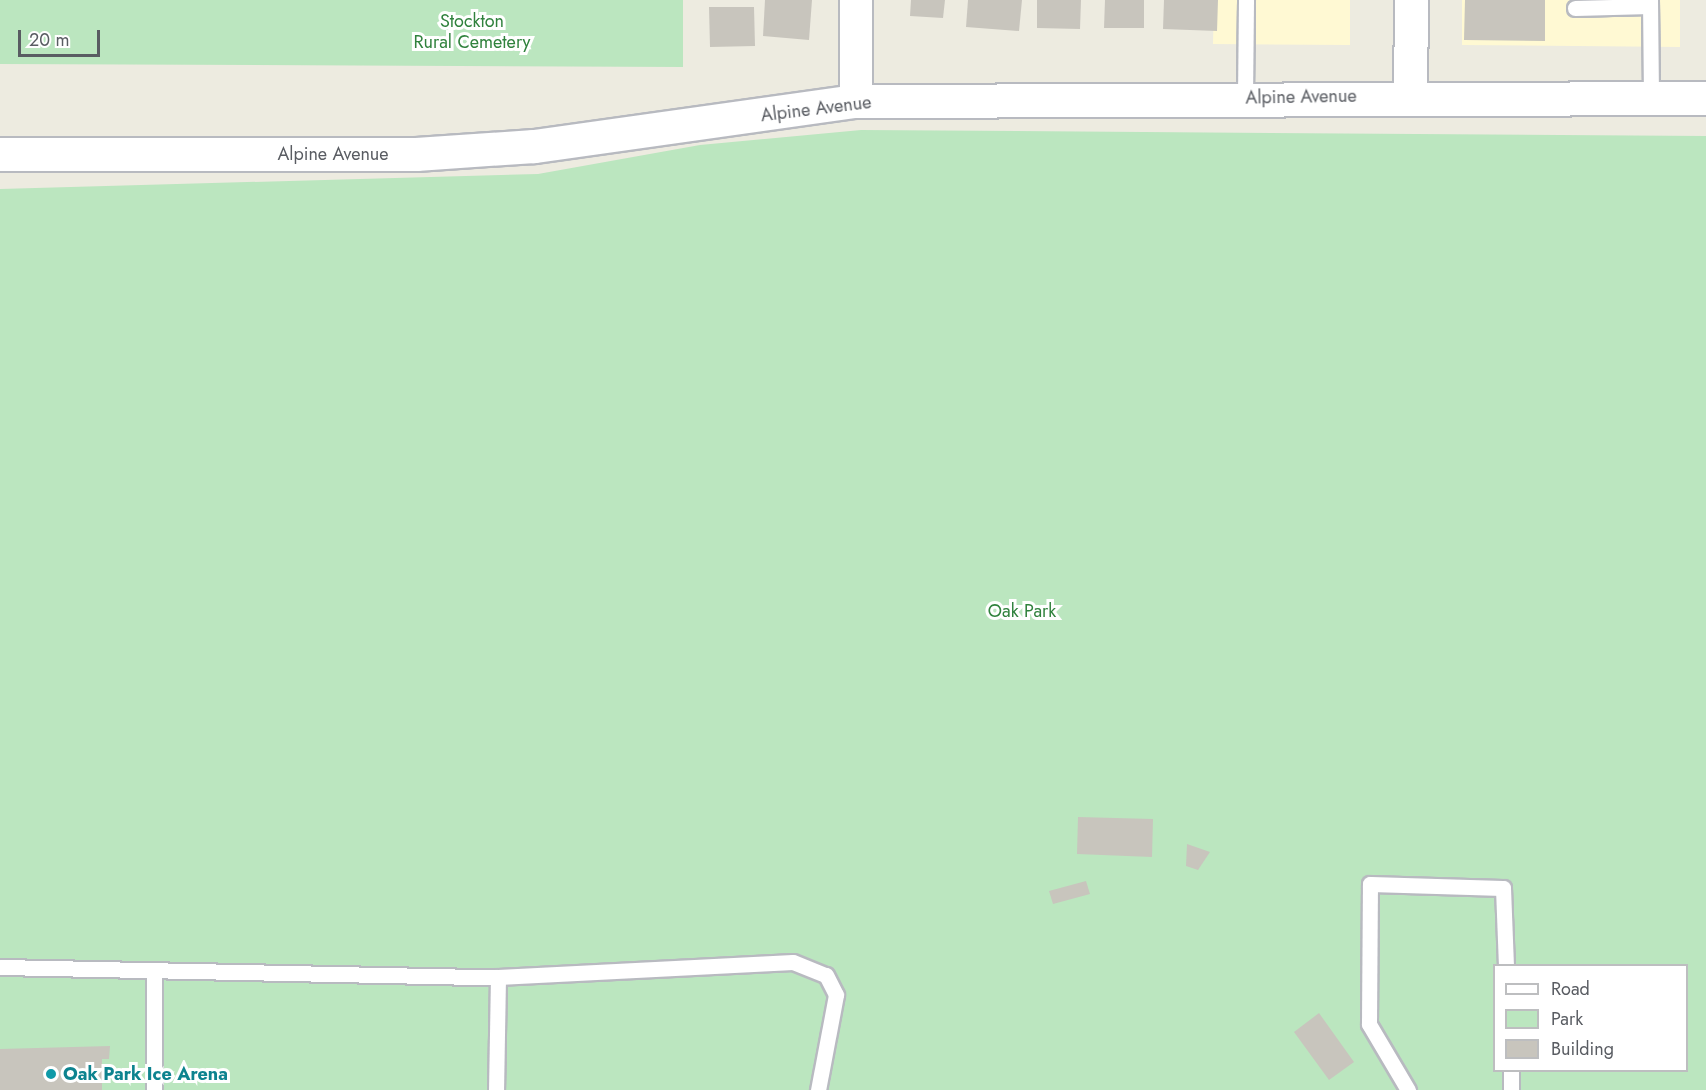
<!DOCTYPE html>
<html>
<head>
<meta charset="utf-8">
<style>
  body { margin:0 }
  #map { position:relative; width:1706px; height:1090px; overflow:hidden; background:#edebe0; font-family:Jost,sans-serif }
  div>[style] { position:absolute }
  .commercial>* { inset:0; background:#fff9d3 }
  .green>* { inset:0; background:#bbe6bf }
  .building>* { inset:0; background:#c8c5bd }
  .roads { filter:drop-shadow(2px 0 #b8bac0) drop-shadow(-2px 0 #b8bac0) drop-shadow(0 2px #b8bac0) drop-shadow(0 -2px #b8bac0) }
  .service>* { height:15px; margin:-7.5px; padding:0 7.5px; transform-origin:7.5px; border-radius:7.5px; background:#fff }
  .minor>* { height:32px; margin:-16px; padding:0 16px; transform-origin:16px; border-radius:16px; background:#fff }
  .tertiary>* { height:33px; margin:-16.5px; padding:0 16.5px; transform-origin:16.5px; border-radius:16.5px; background:#fff }
  .dots>* { width:16px; height:16px; translate:-50% -50%; box-sizing:border-box; border:3px solid #fff; border-radius:50% }
  span { translate:-50% -50%; white-space:nowrap; text-align:center; line-height:1.15; -webkit-text-stroke:6px #fff; paint-order:stroke }
  .park-label { font-size:18px; color:#30823d }
  .street-label { font-size:18px; color:#595c62 }
  .culture-label { font-size:18px; color:#0d838f; font-weight:700 }
  .left { translate:0 -50%; text-align:left }
  .legend { position:absolute; left:1493px; top:964px; width:195px; height:108px; box-sizing:border-box; background:#fff; border:2px solid #bdbec0; margin:0; padding:8px 10px; list-style:none; font-size:18px; color:#595c62 }
  .legend li { display:flex; align-items:center; gap:12px; height:30px }
  .legend b { width:30px; border:2px solid #bdbec0 }
  .scale { position:absolute; left:18px; top:30px; width:82px; height:27px; box-sizing:border-box; border:3px solid #595c62; border-top:0; padding-left:8px; font-size:18px; line-height:21px; white-space:nowrap; color:#595c62; -webkit-text-stroke:4px #fff; paint-order:stroke }
</style>
</head>
<body>
<div id="map">
  <div class="commercial">
    <i style="clip-path:polygon(1214px 0,1350px 0,1350px 45px,1213px 44px)"></i>
    <i style="clip-path:polygon(1462px 0,1680px 0,1680px 47px,1462px 45px)"></i>
  </div>
  <div class="green">
    <i style="clip-path:polygon(0 0,683px 0,683px 67px,0 64px)"></i>
    <i style="clip-path:polygon(evenodd,861px 130px,1706px 136px,1706px 1090px,0 1090px,0 189px,538px 174px,700px 145px,861px 130px,1494px 966px,1686px 966px,1686px 1070px,1494px 1070px,1494px 966px)"></i>
  </div>
  <div class="building">
    <i style="clip-path:polygon(765px 0,812px 0,809px 40px,763px 36px)"></i>
    <i style="clip-path:polygon(911px 0,945px 0,943px 18px,910px 16px)"></i>
    <i style="clip-path:polygon(968px 0,1022px 0,1019px 31px,966px 27px)"></i>
    <i style="clip-path:polygon(1037px 0,1081px 0,1080px 29px,1037px 28px)"></i>
    <i style="clip-path:polygon(1105px 0,1144px 0,1144px 28px,1104px 28px)"></i>
    <i style="clip-path:polygon(1164px 0,1218px 0,1217px 31px,1163px 29px)"></i>
    <i style="clip-path:polygon(1465px 0,1545px 0,1545px 41px,1464px 40px)"></i>
    <i style="clip-path:polygon(709px 7px,754px 7px,755px 46px,710px 47px)"></i>
    <i style="clip-path:polygon(1078px 817px,1153px 819px,1152px 857px,1077px 854px)"></i>
    <i style="clip-path:polygon(1187px 844px,1210px 852px,1198px 870px,1186px 866px)"></i>
    <i style="clip-path:polygon(1086px 881px,1090px 894px,1053px 904px,1049px 891px)"></i>
    <i style="clip-path:polygon(1319px 1013px,1354px 1062px,1329px 1080px,1294px 1032px)"></i>
    <i style="clip-path:polygon(110px 1046px,109px 1059px,102px 1059px,102px 1090px,0 1090px,0 1049px)"></i>
  </div>
  <div class="roads">
    <div class="service">
      <i style="left:1650px;top:0;width:98px;rotate:89.4deg"></i>
      <i style="left:1575px;top:8px;width:75px;rotate:-1.5deg"></i>
      <i style="left:1245px;top:97px;width:97px;rotate:-89.4deg"></i>
      <i style="left:0;top:967px;width:498px;rotate:1.2deg"></i>
      <i style="left:498px;top:977px;width:113px;rotate:91deg"></i>
      <i style="left:154px;top:970px;width:120px;rotate:90deg"></i>
      <i style="left:498px;top:977px;width:295px;rotate:-2.9deg"></i>
      <i style="left:793px;top:962px;width:35px;rotate:22deg"></i>
      <i style="left:826px;top:975px;width:22px;rotate:63deg"></i>
      <i style="left:836px;top:995px;width:97px;rotate:100.7deg"></i>
      <i style="left:1511px;top:1070px;width:20px;rotate:90deg"></i>
      <i style="left:1408px;top:1090px;width:77px;rotate:-120.6deg"></i>
      <i style="left:1369px;top:1024px;width:140px;rotate:-89.6deg"></i>
      <i style="left:1370px;top:884px;width:133px;rotate:1.7deg"></i>
      <i style="left:1503px;top:888px;width:78px;rotate:87.8deg"></i>
    </div>
    <div class="minor">
      <i style="left:856px;top:101px;width:101px;rotate:-90deg"></i>
    </div>
    <div class="tertiary">
      <i style="left:1410px;top:96px;width:96px;rotate:-89.4deg"></i>
      <i style="left:0;top:154px;width:416px"></i>
      <i style="left:416px;top:154px;width:118px;rotate:-3.9deg"></i>
      <i style="left:534px;top:146px;width:325px;rotate:-8deg"></i>
      <i style="left:856px;top:101px;width:850px;rotate:-0.2deg"></i>
    </div>
  </div>
  <div class="dots">
    <i style="left:51px;top:1074px;background:#0f9aa8"></i>
  </div>
  <div class="park-label">
    <span style="left:472px;top:32px">Stockton<br>Rural Cemetery</span>
    <span style="left:1022px;top:611px">Oak Park</span>
  </div>
  <div class="street-label">
    <span style="left:1301px;top:97px;rotate:-1deg">Alpine Avenue</span>
    <span style="left:816px;top:109px;rotate:-7deg">Alpine Avenue</span>
    <span style="left:333px;top:154px">Alpine Avenue</span>
  </div>
  <div class="culture-label">
    <span class="left" style="left:63px;top:1074px">Oak Park Ice Arena</span>
  </div>
  <ul class="legend">
  <li><b style="height:8px;background:#fff"></b>Road</li>
  <li><b style="height:16px;background:#bbe6bf"></b>Park</li>
  <li><b style="height:16px;background:#c8c5bd"></b>Building</li>
  </ul>
  <div class="scale">20 m</div>
</div>
</body>
</html>
